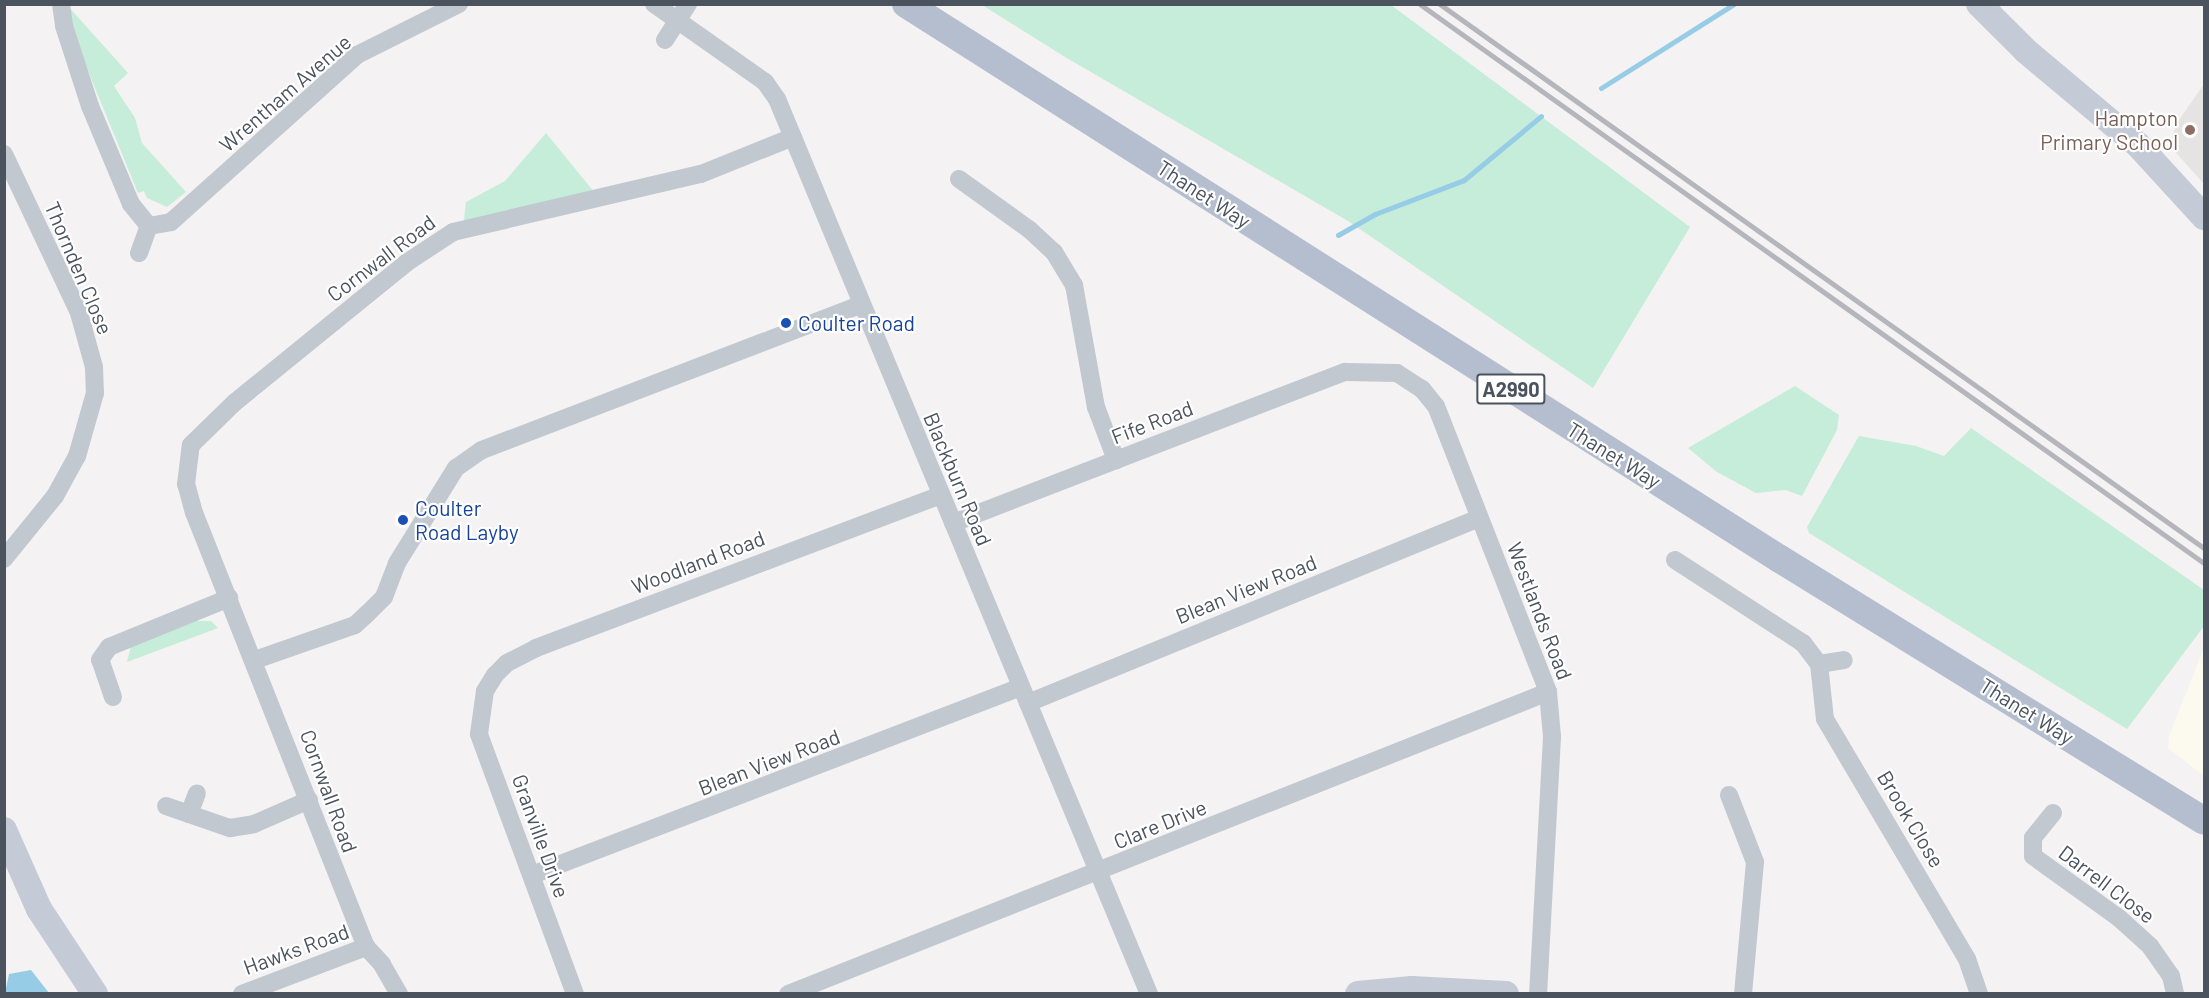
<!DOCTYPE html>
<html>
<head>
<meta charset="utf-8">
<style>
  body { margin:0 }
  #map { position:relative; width:2209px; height:998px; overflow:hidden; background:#f4f2f2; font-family:Barlow,sans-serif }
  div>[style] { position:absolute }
  .commercial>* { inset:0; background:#fcf9ef }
  .education>* { inset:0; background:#e5e4e3 }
  .green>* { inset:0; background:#c5edd9 }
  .water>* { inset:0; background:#96cce6 }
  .stream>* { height:5px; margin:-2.5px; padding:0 2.5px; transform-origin:2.5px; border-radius:2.5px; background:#96cce6 }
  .street>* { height:18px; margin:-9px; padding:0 9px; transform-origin:9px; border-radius:9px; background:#c1c8cf }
  .secondary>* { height:26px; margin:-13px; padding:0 13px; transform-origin:13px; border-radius:13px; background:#c4cbd7 }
  .primary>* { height:28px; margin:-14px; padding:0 14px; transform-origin:14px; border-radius:14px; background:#b4bece }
  .rail>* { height:4.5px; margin:-2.25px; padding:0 2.25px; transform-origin:2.25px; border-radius:2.25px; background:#b5b6bb }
  .dots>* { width:16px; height:16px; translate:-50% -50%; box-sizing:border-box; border:3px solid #fff; border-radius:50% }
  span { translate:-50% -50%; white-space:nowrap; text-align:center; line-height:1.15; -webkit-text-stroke:4.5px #fff; paint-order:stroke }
  .shield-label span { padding:2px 4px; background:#fff; border:2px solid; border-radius:4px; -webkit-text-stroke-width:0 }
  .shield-label { font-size:20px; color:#4b535e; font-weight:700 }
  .street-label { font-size:21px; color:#4b535e }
  .education-label { font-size:21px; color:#785e54 }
  .right { translate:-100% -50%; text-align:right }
  .transit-label { font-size:21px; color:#164399 }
  .left { translate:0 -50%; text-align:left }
  .frame { position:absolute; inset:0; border:6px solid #4b535e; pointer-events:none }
</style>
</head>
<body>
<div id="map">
  <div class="commercial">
    <i style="clip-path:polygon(2204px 648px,2204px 776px,2168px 748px,2169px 736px)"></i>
  </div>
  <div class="education">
    <i style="clip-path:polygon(2204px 84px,2204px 184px,2169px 145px,2177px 123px)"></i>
  </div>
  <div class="green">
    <i style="clip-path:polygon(67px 5px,128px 73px,114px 86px,135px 118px,142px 143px,186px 192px,167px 207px,147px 198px,144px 191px,138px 193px,68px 22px)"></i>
    <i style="clip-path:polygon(982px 5px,1391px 5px,1690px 227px,1593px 388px,1348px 221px,1065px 57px)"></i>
    <i style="clip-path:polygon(546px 133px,599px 198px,463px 229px,466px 202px,505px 181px)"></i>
    <i style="clip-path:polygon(1795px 386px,1839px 415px,1837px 430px,1802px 496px,1786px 490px,1756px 493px,1717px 472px,1688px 448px)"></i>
    <i style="clip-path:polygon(1971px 428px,2204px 590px,2204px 626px,2127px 729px,1809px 533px,1807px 527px,1859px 436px,1916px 446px,1944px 456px)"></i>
    <i style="clip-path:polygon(194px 621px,211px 621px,218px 628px,127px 662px,131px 646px)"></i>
  </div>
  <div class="water">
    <i style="clip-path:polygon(31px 970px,49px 993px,5px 993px,9px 974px)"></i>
  </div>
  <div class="stream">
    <i style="left:1601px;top:88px;width:157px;rotate:-32.3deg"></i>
    <i style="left:1338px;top:235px;width:43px;rotate:-29.6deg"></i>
    <i style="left:1375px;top:214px;width:95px;rotate:-20.9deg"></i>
    <i style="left:1464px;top:180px;width:100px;rotate:-39.7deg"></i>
  </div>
  <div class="street">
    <i style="left:61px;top:4px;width:22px;rotate:82deg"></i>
    <i style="left:64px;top:26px;width:84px;rotate:72deg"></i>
    <i style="left:90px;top:106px;width:106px;rotate:67.3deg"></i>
    <i style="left:131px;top:204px;width:28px;rotate:51deg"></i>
    <i style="left:654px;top:4px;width:136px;rotate:35.1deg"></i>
    <i style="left:765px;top:82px;width:21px;rotate:55deg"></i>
    <i style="left:777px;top:99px;width:969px;rotate:67.43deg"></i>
    <i style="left:665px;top:40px;width:43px;rotate:-57.4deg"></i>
    <i style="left:4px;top:154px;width:176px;rotate:64.7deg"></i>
    <i style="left:79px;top:313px;width:56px;rotate:74.5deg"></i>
    <i style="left:94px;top:367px;width:26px;rotate:88deg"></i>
    <i style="left:95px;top:393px;width:66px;rotate:105.9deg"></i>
    <i style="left:77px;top:456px;width:46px;rotate:118.8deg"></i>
    <i style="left:55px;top:496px;width:81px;rotate:129deg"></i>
    <i style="left:959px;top:179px;width:87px;rotate:35.7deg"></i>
    <i style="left:1030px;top:230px;width:33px;rotate:43deg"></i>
    <i style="left:1054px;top:252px;width:39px;rotate:59deg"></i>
    <i style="left:1074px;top:285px;width:124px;rotate:79.8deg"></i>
    <i style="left:1096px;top:407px;width:57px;rotate:69.3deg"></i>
    <i style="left:139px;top:253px;width:29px;rotate:-70deg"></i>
    <i style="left:149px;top:226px;width:22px;rotate:-10deg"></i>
    <i style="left:171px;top:222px;width:250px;rotate:-41.9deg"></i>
    <i style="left:357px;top:55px;width:114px;rotate:-26.6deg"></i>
    <i style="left:953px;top:523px;width:420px;rotate:-21.1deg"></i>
    <i style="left:1345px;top:372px;width:52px;rotate:1.1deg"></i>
    <i style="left:1397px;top:373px;width:30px;rotate:33deg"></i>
    <i style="left:1422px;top:389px;width:22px;rotate:51deg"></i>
    <i style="left:1436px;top:406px;width:307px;rotate:68.6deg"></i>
    <i style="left:1548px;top:692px;width:45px;rotate:84.9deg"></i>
    <i style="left:1552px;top:737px;width:257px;rotate:93.1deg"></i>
    <i style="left:1675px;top:560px;width:153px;rotate:33deg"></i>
    <i style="left:1803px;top:643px;width:26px;rotate:53deg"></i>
    <i style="left:1819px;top:664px;width:55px;rotate:83.8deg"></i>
    <i style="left:1825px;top:719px;width:279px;rotate:59.4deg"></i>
    <i style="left:1967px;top:959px;width:37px;rotate:71deg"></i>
    <i style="left:255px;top:660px;width:106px;rotate:-19.3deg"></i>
    <i style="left:355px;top:625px;width:16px;rotate:-43deg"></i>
    <i style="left:367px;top:614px;width:24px;rotate:-45deg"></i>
    <i style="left:384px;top:597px;width:36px;rotate:-69deg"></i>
    <i style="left:397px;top:563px;width:112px;rotate:-58.2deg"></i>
    <i style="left:456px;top:468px;width:32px;rotate:-35deg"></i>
    <i style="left:482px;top:450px;width:405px;rotate:-21deg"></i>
    <i style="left:1819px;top:664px;width:25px;rotate:-9deg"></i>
    <i style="left:113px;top:697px;width:39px;rotate:-109deg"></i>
    <i style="left:100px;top:660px;width:16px;rotate:-55deg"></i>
    <i style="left:109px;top:647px;width:130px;rotate:-22.2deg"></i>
    <i style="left:1028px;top:703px;width:488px;rotate:-22.3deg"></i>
    <i style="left:1729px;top:795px;width:72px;rotate:68.8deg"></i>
    <i style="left:1755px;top:862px;width:133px;rotate:95.2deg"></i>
    <i style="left:166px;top:806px;width:68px;rotate:19deg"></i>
    <i style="left:230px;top:828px;width:24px;rotate:-9deg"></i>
    <i style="left:254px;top:824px;width:60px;rotate:-23.6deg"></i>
    <i style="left:2053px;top:813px;width:32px;rotate:129deg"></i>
    <i style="left:2033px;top:838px;width:18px;rotate:90deg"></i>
    <i style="left:2033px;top:856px;width:106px;rotate:35.8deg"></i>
    <i style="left:2119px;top:918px;width:42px;rotate:42.1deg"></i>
    <i style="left:2150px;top:946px;width:37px;rotate:55deg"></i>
    <i style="left:2171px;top:976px;width:18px;rotate:77deg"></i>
    <i style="left:189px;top:814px;width:22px;rotate:-69deg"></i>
    <i style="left:532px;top:875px;width:524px;rotate:-21.03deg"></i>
    <i style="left:242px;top:994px;width:133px;rotate:-20.8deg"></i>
    <i style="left:399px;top:994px;width:34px;rotate:-120deg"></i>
    <i style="left:382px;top:964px;width:23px;rotate:-133deg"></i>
    <i style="left:366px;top:947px;width:467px;rotate:-111.6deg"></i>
    <i style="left:194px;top:513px;width:30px;rotate:-105deg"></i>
    <i style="left:186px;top:484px;width:39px;rotate:-83deg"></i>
    <i style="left:191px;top:445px;width:60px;rotate:-44.3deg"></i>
    <i style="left:234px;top:403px;width:222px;rotate:-39.1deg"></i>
    <i style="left:406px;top:263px;width:56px;rotate:-33.4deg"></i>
    <i style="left:453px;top:232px;width:255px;rotate:-13.2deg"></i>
    <i style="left:701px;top:174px;width:99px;rotate:-21.9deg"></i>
    <i style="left:575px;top:994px;width:277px;rotate:-110.3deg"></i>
    <i style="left:479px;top:734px;width:43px;rotate:-82.1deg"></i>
    <i style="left:485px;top:691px;width:19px;rotate:-58deg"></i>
    <i style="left:495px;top:675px;width:17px;rotate:-45deg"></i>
    <i style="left:507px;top:663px;width:33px;rotate:-27deg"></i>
    <i style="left:536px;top:648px;width:432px;rotate:-20.7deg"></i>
    <i style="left:788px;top:994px;width:818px;rotate:-21.67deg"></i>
  </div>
  <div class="secondary">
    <i style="left:1979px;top:4px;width:66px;rotate:45deg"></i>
    <i style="left:2026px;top:51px;width:146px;rotate:40deg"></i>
    <i style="left:2138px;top:145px;width:98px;rotate:47.5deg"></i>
    <i style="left:4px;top:830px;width:86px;rotate:66.1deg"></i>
    <i style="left:39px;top:909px;width:102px;rotate:56.6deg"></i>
    <i style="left:1358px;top:994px;width:54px;rotate:-5.3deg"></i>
    <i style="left:1412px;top:989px;width:94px;rotate:3deg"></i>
  </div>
  <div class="primary">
    <i style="left:906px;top:4px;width:1035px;rotate:32.42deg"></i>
    <i style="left:1780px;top:559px;width:498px;rotate:31.7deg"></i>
  </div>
  <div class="rail">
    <i style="left:1420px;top:4px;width:963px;rotate:35.49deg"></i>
    <i style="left:1440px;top:4px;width:938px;rotate:35.45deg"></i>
  </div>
  <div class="dots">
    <i style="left:2190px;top:130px;background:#8d6e63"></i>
    <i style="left:786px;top:323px;background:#1a4fb4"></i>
    <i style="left:403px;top:520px;background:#1a4fb4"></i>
  </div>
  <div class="shield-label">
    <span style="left:1511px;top:389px">A2990</span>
  </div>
  <div class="street-label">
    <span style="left:285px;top:93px;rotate:-41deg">Wrentham Avenue</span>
    <span style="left:1204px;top:194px;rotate:33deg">Thanet Way</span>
    <span style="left:381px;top:258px;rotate:-37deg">Cornwall Road</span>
    <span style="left:79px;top:268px;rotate:67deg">Thornden Close</span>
    <span style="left:1152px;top:422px;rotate:-21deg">Fife Road</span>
    <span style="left:1614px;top:455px;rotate:32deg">Thanet Way</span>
    <span style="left:958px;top:479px;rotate:67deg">Blackburn Road</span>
    <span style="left:698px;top:562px;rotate:-21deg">Woodland Road</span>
    <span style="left:1246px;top:589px;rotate:-22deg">Blean View Road</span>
    <span style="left:1540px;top:611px;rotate:69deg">Westlands Road</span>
    <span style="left:2027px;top:711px;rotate:32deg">Thanet Way</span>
    <span style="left:769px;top:762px;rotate:-21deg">Blean View Road</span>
    <span style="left:329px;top:791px;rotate:70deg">Cornwall Road</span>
    <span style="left:1911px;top:819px;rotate:59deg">Brook Close</span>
    <span style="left:1160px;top:824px;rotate:-22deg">Clare Drive</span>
    <span style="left:541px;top:836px;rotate:70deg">Granville Drive</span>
    <span style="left:2107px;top:884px;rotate:37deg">Darrell Close</span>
    <span style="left:296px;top:949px;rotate:-20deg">Hawks Road</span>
  </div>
  <div class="education-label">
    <span class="right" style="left:2178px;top:130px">Hampton<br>Primary School</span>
  </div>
  <div class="transit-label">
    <span class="left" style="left:798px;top:323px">Coulter Road</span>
    <span class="left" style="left:415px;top:520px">Coulter<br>Road Layby</span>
  </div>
  <div class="frame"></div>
</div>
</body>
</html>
